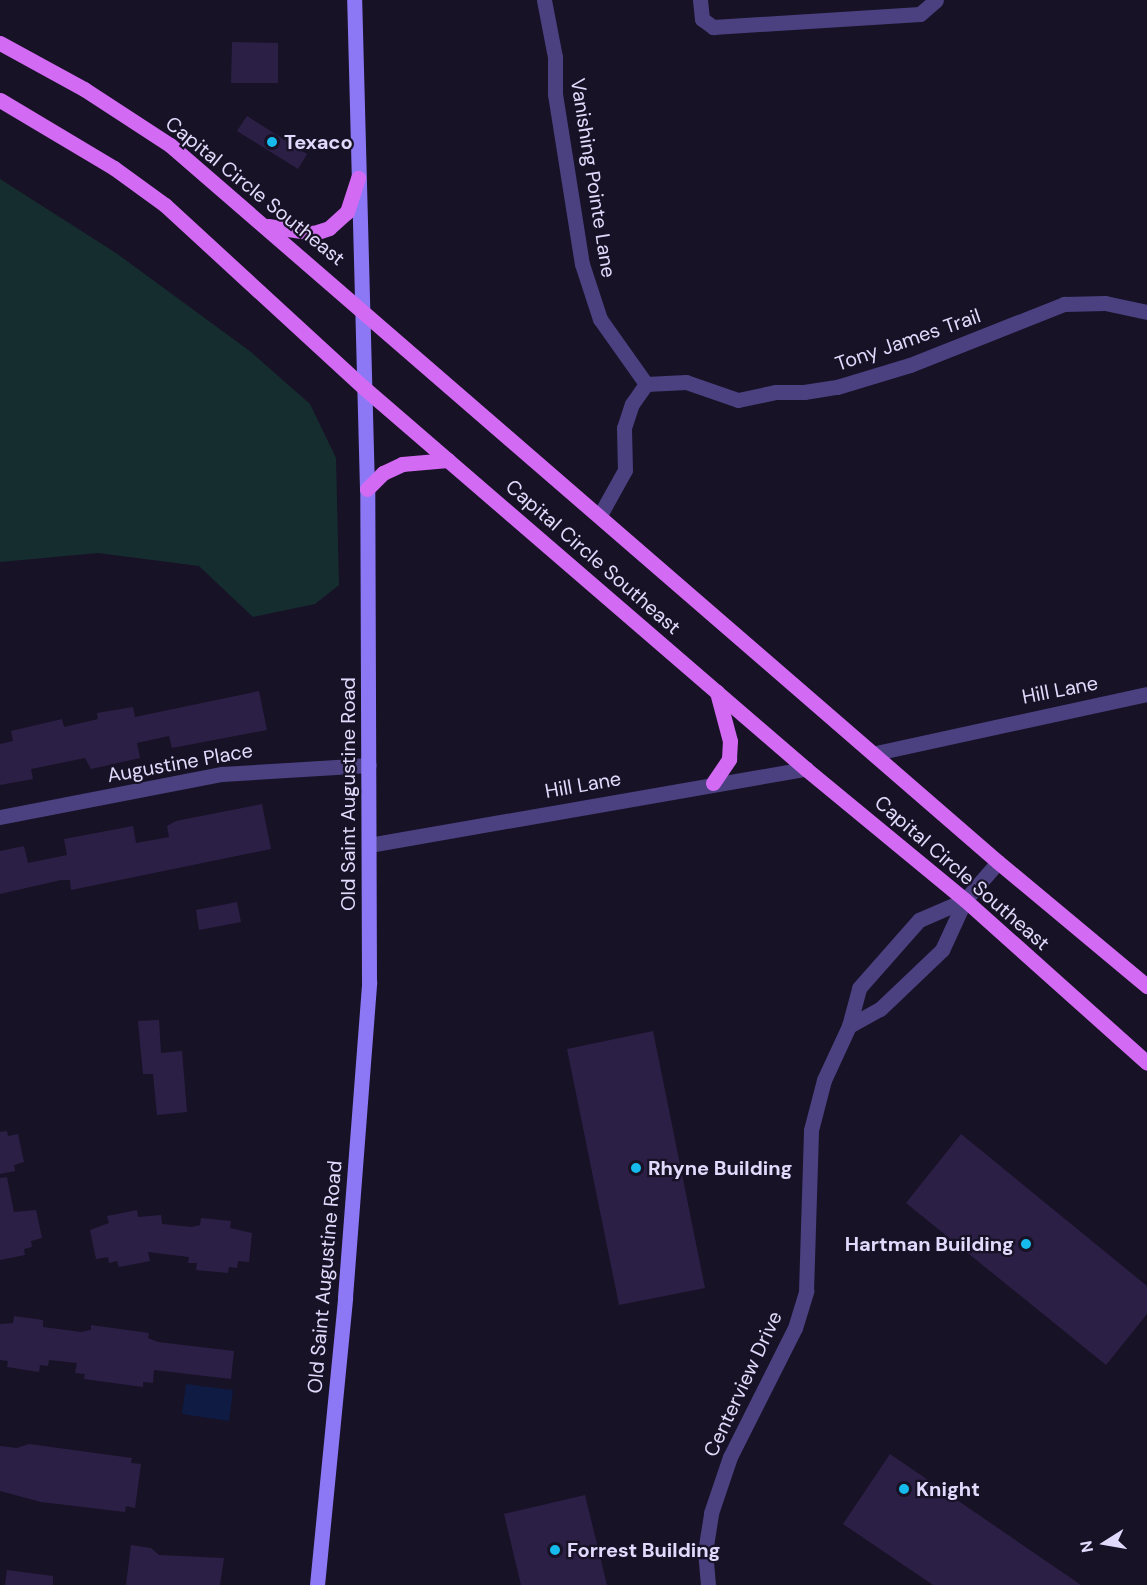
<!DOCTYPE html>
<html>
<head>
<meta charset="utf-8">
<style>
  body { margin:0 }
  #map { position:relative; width:1147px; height:1585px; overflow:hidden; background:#181226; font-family:"DM Sans",sans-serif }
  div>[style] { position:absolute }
  .green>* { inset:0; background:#152d2f }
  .water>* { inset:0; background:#0f1b42 }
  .building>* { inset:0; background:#2c1f45 }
  .street>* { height:15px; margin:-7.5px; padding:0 7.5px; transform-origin:7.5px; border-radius:7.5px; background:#4b4181 }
  .secondary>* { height:15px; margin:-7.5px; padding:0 7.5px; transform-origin:7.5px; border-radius:7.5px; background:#8c78f4 }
  .primary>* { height:15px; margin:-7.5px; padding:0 7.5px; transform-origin:7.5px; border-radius:7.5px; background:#d26af3 }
  .dots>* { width:16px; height:16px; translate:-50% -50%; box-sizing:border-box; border:3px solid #181226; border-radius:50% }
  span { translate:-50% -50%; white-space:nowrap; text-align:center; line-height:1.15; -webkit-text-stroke:4.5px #181226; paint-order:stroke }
  .poi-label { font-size:20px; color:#e2dafc; font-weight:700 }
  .left { translate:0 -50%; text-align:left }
  .right { translate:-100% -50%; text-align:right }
  .street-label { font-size:20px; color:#e2dafc }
  .north { position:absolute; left:1075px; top:1513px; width:60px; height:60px; -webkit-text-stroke:4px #181226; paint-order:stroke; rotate:259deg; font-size:16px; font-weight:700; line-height:24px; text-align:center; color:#e2dafc }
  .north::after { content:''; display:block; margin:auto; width:21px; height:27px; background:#e2dafc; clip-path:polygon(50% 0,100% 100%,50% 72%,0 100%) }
</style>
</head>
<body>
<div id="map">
  <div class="green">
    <i style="clip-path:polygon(0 179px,116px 253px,251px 352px,310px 404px,336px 458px,339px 585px,315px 604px,253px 617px,199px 566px,98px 553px,0 562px)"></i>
  </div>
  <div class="water">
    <i style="clip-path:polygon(186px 1384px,233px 1390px,229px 1421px,182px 1414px)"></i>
  </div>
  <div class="building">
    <i style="clip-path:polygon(232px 42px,278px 43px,278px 83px,231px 83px)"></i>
    <i style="clip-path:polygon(247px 116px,307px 154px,298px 169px,237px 131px)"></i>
    <i style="clip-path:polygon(259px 691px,267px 730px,172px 748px,169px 736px,137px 743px,140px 758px,91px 769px,85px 758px,31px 769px,33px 779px,0 785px,0 744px,13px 741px,11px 731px,62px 719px,64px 727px,98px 719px,97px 713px,133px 707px,135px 717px)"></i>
    <i style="clip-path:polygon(262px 804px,271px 849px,71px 890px,70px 880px,61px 880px,0 894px,0 851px,24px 846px,28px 863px,67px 855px,64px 839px,133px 826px,136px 843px,169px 837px,167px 826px,176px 821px)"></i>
    <i style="clip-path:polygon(237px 902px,241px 922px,199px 930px,196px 910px)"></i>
    <i style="clip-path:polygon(159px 1020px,161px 1053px,182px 1051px,187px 1112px,157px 1115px,153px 1074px,143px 1074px,138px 1021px)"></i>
    <i style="clip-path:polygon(653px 1031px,705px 1288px,619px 1305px,567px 1049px)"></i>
    <i style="clip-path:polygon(7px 1131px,8px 1136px,18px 1134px,24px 1162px,14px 1165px,15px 1171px,0 1174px,0 1132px)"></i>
    <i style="clip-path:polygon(961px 1134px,1147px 1286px,1147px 1314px,1106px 1365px,906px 1203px)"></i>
    <i style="clip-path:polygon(7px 1177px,14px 1212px,36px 1210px,42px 1238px,31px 1241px,32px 1247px,24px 1249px,25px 1255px,0 1260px,0 1178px)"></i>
    <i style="clip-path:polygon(137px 1210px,138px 1217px,161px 1215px,162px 1224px,192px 1227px,200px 1225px,201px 1218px,231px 1221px,230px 1228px,252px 1233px,249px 1262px,238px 1261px,237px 1268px,229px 1267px,228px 1273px,196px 1270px,197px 1263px,188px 1263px,189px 1257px,148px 1252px,150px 1261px,119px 1267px,117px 1261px,109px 1263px,108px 1257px,96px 1259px,90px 1230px,109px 1223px,107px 1216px)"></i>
    <i style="clip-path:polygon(14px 1316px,43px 1320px,43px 1327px,81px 1332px,91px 1330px,91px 1325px,149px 1333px,148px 1338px,158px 1342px,234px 1351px,231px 1379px,154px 1370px,153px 1383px,143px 1382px,143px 1387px,84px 1379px,85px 1374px,75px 1373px,77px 1363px,49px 1360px,48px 1366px,40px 1365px,39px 1372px,7px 1367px,8px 1361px,0 1360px,0 1324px,13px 1323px)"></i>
    <i style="clip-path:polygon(29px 1444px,132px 1458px,131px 1463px,141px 1464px,135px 1508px,126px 1506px,125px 1512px,41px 1502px,0 1491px,0 1446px,17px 1448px)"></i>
    <i style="clip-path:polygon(890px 1454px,1081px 1585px,933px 1585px,843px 1524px)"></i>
    <i style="clip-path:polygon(585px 1495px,607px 1585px,521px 1585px,504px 1514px)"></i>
    <i style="clip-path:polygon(131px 1545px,151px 1548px,159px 1555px,224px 1558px,220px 1585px,126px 1585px)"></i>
    <i style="clip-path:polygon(7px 1570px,53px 1576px,53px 1585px,5px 1585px)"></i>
  </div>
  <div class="street">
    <i style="left:544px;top:0;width:58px;rotate:79.1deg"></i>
    <i style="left:555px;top:57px;width:37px;rotate:90deg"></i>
    <i style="left:555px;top:94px;width:172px;rotate:81deg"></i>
    <i style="left:582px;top:264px;width:58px;rotate:71.9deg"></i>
    <i style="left:600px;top:319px;width:80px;rotate:54.7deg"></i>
    <i style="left:700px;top:0;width:19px;rotate:84deg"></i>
    <i style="left:702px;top:19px;width:14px;rotate:36deg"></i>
    <i style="left:713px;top:27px;width:207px;rotate:-3.6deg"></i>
    <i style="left:920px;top:14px;width:21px;rotate:-41deg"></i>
    <i style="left:646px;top:384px;width:40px;rotate:-2.9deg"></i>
    <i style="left:686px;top:382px;width:55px;rotate:19.1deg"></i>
    <i style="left:738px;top:400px;width:39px;rotate:-12deg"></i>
    <i style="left:776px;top:392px;width:28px"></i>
    <i style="left:804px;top:392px;width:33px;rotate:-9deg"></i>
    <i style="left:837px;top:387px;width:76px;rotate:-16.8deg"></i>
    <i style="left:910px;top:365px;width:166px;rotate:-21.6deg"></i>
    <i style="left:1064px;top:304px;width:41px;rotate:-1.4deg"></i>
    <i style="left:1105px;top:303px;width:43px;rotate:12.1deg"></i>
    <i style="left:600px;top:515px;width:51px;rotate:-60.9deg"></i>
    <i style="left:625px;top:470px;width:42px;rotate:-91.4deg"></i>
    <i style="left:624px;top:428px;width:25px;rotate:-72deg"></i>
    <i style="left:632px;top:404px;width:24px;rotate:-55deg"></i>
    <i style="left:876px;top:753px;width:277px;rotate:-12.3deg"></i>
    <i style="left:0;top:817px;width:226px;rotate:-11deg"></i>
    <i style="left:222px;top:774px;width:147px;rotate:-3.5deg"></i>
    <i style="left:369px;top:845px;width:444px;rotate:-9.9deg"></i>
    <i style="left:849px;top:1026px;width:35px;rotate:-29deg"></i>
    <i style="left:880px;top:1009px;width:86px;rotate:-43.6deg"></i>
    <i style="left:942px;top:950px;width:55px;rotate:-65.3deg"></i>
    <i style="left:965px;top:900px;width:50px;rotate:-49deg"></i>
    <i style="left:708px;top:1585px;width:33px;rotate:-95deg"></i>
    <i style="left:705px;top:1552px;width:39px;rotate:-81deg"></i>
    <i style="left:711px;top:1513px;width:59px;rotate:-71.3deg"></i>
    <i style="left:730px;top:1457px;width:144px;rotate:-63.3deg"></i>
    <i style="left:795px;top:1328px;width:39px;rotate:-73deg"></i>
    <i style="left:806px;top:1291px;width:161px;rotate:-88.2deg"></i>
    <i style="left:811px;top:1130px;width:52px;rotate:-75.4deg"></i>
    <i style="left:824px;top:1080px;width:60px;rotate:-65.2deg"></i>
    <i style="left:849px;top:1026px;width:39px;rotate:-75deg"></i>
    <i style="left:859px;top:988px;width:91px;rotate:-48.6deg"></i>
    <i style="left:919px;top:920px;width:50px;rotate:-23.5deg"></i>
  </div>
  <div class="secondary">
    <i style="left:317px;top:1585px;width:289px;rotate:-84.4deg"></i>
    <i style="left:345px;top:1297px;width:316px;rotate:-85.6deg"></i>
    <i style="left:369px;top:982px;width:493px;rotate:-90.2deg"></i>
    <i style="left:367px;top:489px;width:489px;rotate:-91.5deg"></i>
  </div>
  <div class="primary">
    <i style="left:0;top:43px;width:96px;rotate:28.7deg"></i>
    <i style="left:84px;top:89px;width:103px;rotate:33.1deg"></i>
    <i style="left:170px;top:145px;width:1095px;rotate:40.89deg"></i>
    <i style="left:998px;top:862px;width:194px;rotate:39.8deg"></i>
    <i style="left:0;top:100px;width:133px;rotate:30.8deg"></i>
    <i style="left:114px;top:168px;width:63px;rotate:36deg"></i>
    <i style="left:165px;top:205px;width:269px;rotate:42.6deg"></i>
    <i style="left:363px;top:387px;width:585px;rotate:40.77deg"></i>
    <i style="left:806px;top:769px;width:206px;rotate:39.5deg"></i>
    <i style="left:965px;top:900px;width:244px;rotate:41.8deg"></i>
    <i style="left:268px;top:226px;width:47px;rotate:8.7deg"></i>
    <i style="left:314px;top:233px;width:16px;rotate:-18deg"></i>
    <i style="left:329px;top:228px;width:24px;rotate:-42deg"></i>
    <i style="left:347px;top:212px;width:36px;rotate:-72deg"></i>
    <i style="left:367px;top:489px;width:23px;rotate:-45deg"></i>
    <i style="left:383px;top:473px;width:21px;rotate:-25deg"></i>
    <i style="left:402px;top:464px;width:46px;rotate:-5deg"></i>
    <i style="left:713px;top:783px;width:29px;rotate:-56deg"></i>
    <i style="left:729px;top:759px;width:18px;rotate:-87deg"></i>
    <i style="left:730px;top:741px;width:51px;rotate:-104.9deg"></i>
  </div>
  <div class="dots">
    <i style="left:272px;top:142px;background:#16baec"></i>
    <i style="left:636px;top:1168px;background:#16baec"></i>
    <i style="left:1026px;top:1244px;background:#16baec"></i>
    <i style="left:904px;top:1489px;background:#16baec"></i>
    <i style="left:555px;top:1550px;background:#16baec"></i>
  </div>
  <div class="poi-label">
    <span class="left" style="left:284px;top:142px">Texaco</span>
    <span class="left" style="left:648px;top:1168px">Rhyne Building</span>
    <span class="right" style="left:1014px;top:1244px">Hartman Building</span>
    <span class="left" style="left:916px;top:1489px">Knight</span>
    <span class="left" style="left:567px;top:1550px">Forrest Building</span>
  </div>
  <div class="street-label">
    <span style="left:593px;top:178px;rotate:81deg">Vanishing Pointe Lane</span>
    <span style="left:255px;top:191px;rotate:39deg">Capital Circle Southeast</span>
    <span style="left:908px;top:340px;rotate:-19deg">Tony James Trail</span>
    <span style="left:593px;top:557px;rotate:41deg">Capital Circle Southeast</span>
    <span style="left:1060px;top:690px;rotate:-11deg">Hill Lane</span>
    <span style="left:180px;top:763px;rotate:-10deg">Augustine Place</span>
    <span style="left:583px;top:785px;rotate:-10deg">Hill Lane</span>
    <span style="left:348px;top:794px;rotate:-90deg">Old Saint Augustine Road</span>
    <span style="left:962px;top:873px;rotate:41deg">Capital Circle Southeast</span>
    <span style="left:325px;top:1277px;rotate:-85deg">Old Saint Augustine Road</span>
    <span style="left:743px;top:1384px;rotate:-65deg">Centerview Drive</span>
  </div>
  <div class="north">N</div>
</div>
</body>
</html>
